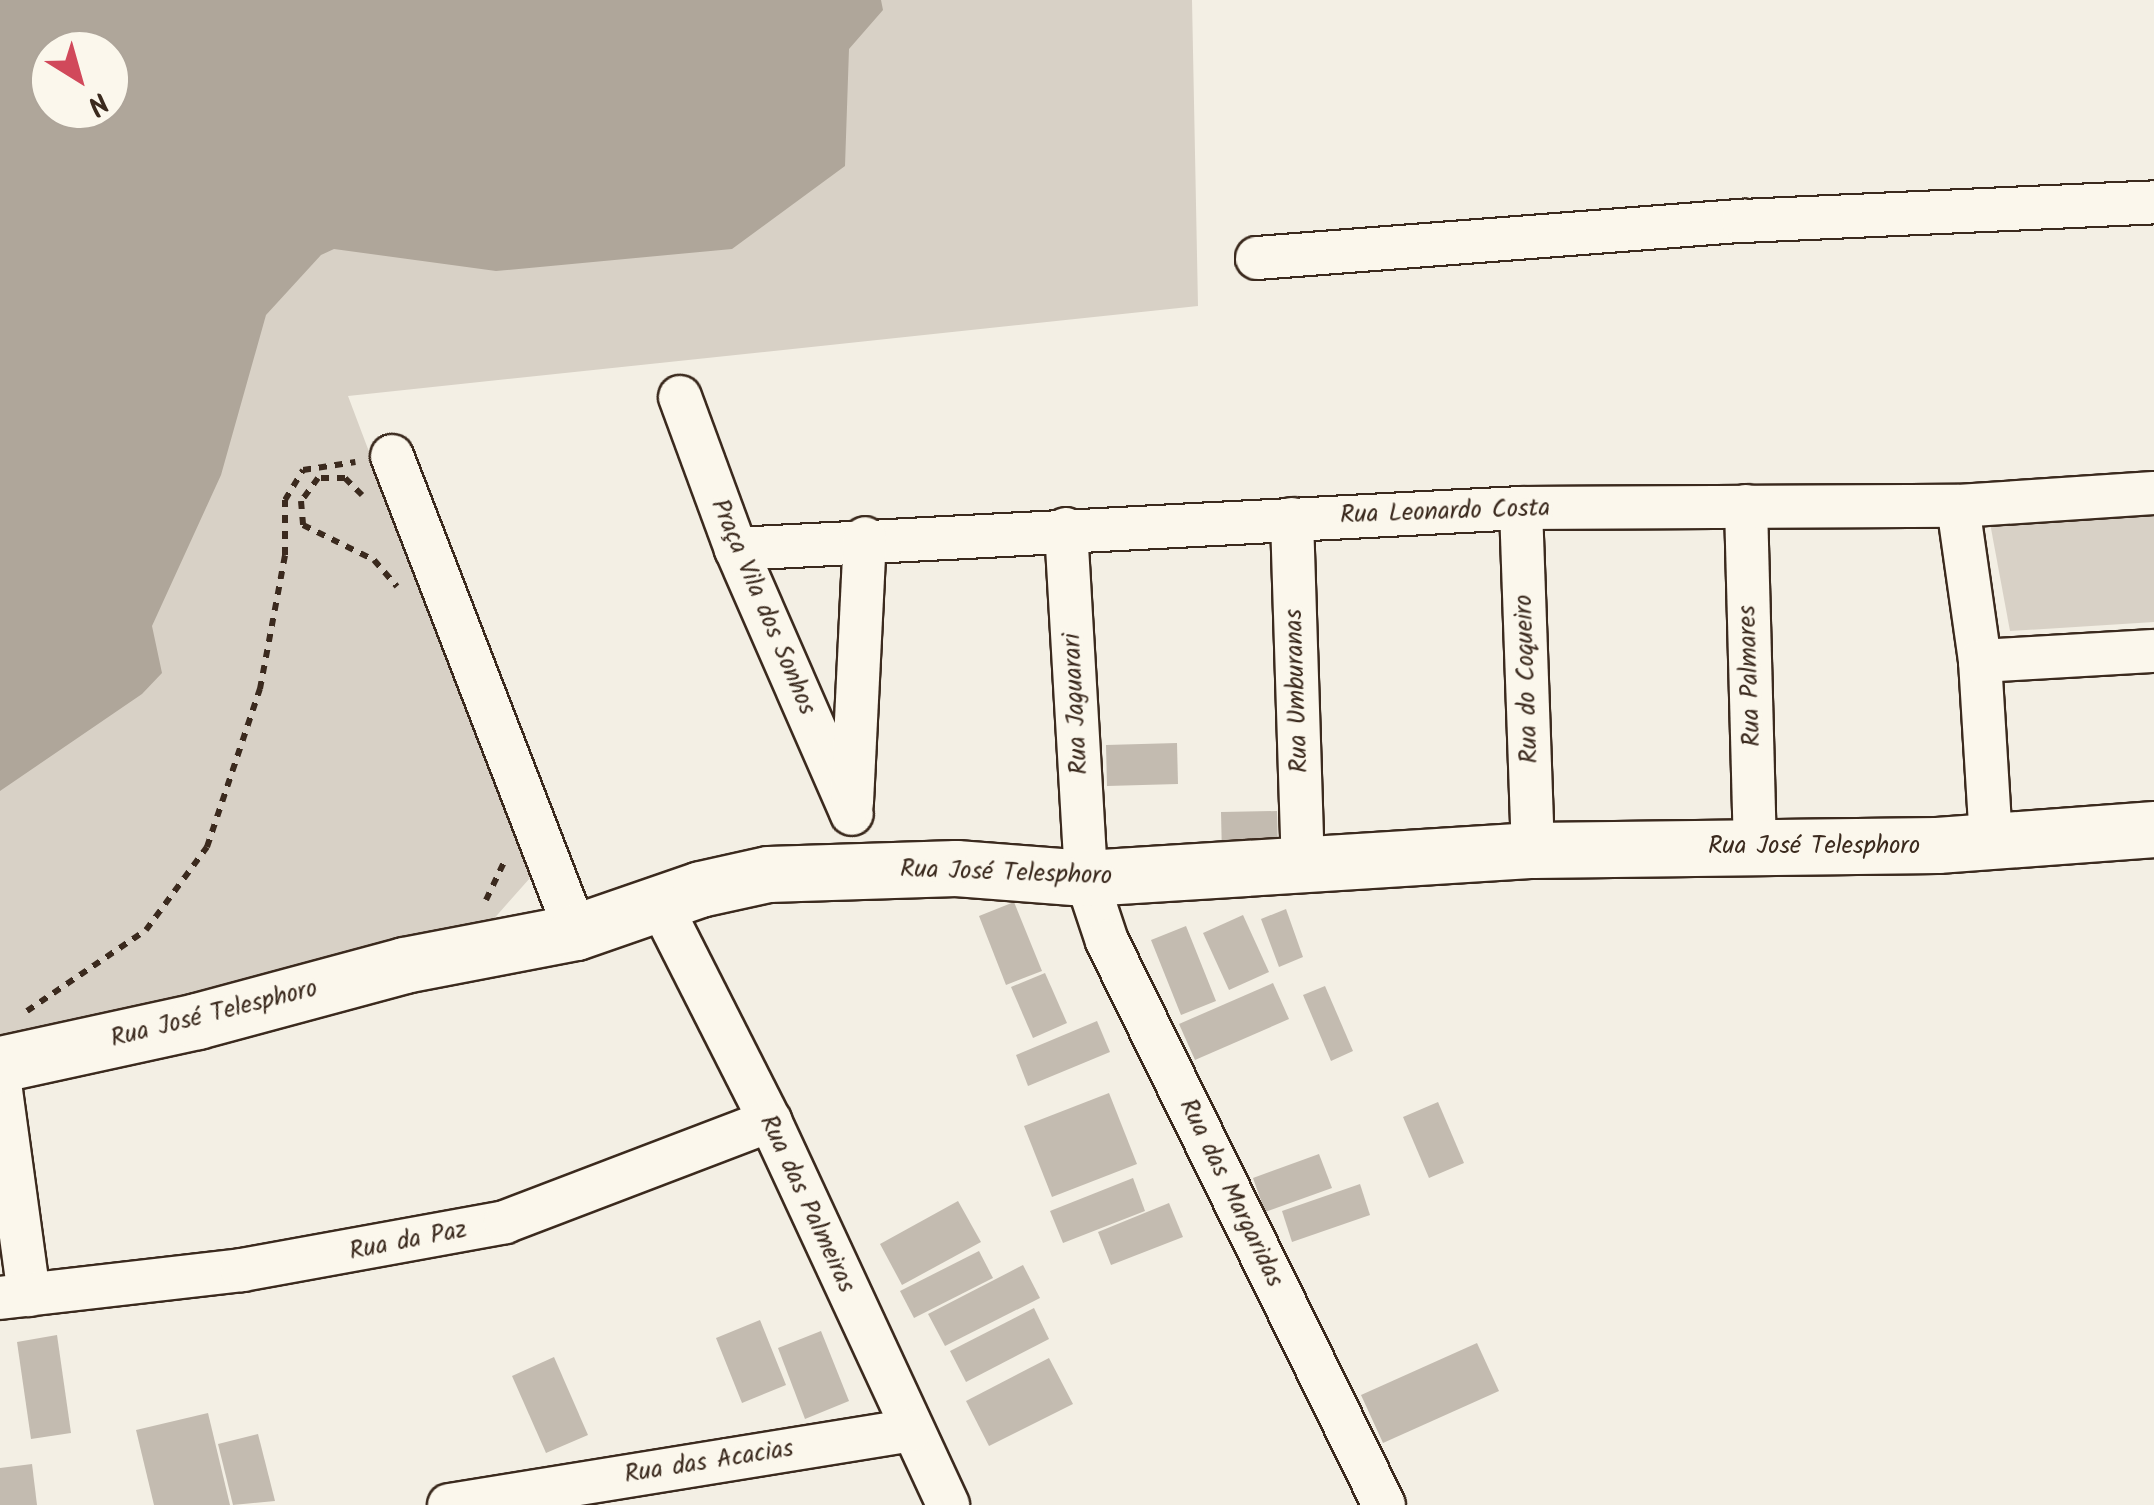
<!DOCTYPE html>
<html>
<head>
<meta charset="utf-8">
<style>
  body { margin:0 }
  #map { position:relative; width:2154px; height:1505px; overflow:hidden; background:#f3efe4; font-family:Kalam,sans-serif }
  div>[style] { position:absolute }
  .green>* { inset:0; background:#d8d1c6 }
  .water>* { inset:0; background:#afa69a }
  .building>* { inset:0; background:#c3bbb0 }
  .path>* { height:6px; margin-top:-3px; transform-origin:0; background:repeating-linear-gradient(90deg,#3b2a1e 0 8px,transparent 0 16px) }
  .roads { filter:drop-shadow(2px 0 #3b2a1e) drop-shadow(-2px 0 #3b2a1e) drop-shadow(0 2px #3b2a1e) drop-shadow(0 -2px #3b2a1e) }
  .street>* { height:42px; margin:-21px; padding:0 21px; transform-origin:21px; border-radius:21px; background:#fbf7ec }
  .secondary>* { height:55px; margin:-27.5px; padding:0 27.5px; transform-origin:27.5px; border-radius:27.5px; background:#fbf7ec }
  span { translate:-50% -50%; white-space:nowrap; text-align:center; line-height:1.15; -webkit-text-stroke:8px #fbf7ec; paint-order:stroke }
  .street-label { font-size:25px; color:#3b2a1e }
  .north { position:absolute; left:30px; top:30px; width:100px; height:100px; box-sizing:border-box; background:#fbf7ec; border:2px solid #aea59a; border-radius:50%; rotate:143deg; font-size:28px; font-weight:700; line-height:40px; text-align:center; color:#3b2a1e }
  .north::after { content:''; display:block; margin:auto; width:35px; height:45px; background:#d1495b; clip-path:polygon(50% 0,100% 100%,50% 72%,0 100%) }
</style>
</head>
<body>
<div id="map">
  <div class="green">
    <i style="clip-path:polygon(evenodd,0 0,1192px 0,1198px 306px,348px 396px,530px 878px,484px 930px,0 1048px,0 0,50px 50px,110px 50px,110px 110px,50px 110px,50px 50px)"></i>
    <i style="clip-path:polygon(2154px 509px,2154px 622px,2010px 631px,1990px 523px)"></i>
  </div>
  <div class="water">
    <i style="clip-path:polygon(evenodd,0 0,881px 0,883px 10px,849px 49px,845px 166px,732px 249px,496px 271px,334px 249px,321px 255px,266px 315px,221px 475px,152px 626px,162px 673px,142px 694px,0 791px,0 0,50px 50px,110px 50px,110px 110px,50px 110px,50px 50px)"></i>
  </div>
  <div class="building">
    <i style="clip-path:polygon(1177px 743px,1178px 784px,1107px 786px,1106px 745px)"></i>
    <i style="clip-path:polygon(1277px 811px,1278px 854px,1222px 856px,1221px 812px)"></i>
    <i style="clip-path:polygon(1014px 902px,1042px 971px,1006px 985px,979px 916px)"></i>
    <i style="clip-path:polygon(1286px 909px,1303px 957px,1279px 967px,1261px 919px)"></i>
    <i style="clip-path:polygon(1243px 915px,1269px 972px,1229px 990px,1203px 933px)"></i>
    <i style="clip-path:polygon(1186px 926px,1216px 1001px,1181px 1015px,1151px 940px)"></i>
    <i style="clip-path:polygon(1045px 973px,1067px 1023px,1033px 1038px,1011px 987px)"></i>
    <i style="clip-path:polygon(1273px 983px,1289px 1019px,1195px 1060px,1179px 1024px)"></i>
    <i style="clip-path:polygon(1325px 986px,1353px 1051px,1331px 1061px,1303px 995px)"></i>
    <i style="clip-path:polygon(1097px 1021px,1110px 1052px,1028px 1086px,1016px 1055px)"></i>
    <i style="clip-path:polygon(1109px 1093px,1137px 1164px,1052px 1197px,1024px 1126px)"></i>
    <i style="clip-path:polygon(1438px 1102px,1464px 1163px,1429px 1178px,1403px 1117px)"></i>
    <i style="clip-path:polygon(1319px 1154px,1332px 1188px,1265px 1212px,1253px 1178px)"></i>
    <i style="clip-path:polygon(1133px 1178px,1145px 1211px,1063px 1243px,1050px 1211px)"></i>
    <i style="clip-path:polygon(1360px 1184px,1370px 1215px,1292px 1242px,1282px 1211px)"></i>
    <i style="clip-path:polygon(958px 1201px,981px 1242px,902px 1285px,880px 1244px)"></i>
    <i style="clip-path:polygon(1169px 1203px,1183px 1237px,1111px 1265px,1098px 1232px)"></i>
    <i style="clip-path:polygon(979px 1251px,993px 1278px,914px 1318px,900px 1291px)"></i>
    <i style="clip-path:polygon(1023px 1265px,1040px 1298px,945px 1346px,928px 1314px)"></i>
    <i style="clip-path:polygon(1034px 1308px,1049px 1339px,966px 1382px,950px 1351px)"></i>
    <i style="clip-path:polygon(760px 1320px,786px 1385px,742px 1403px,716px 1338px)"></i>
    <i style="clip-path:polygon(821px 1331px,849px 1401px,805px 1419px,778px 1348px)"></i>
    <i style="clip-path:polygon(57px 1335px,71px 1433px,31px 1439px,17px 1342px)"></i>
    <i style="clip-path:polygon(1477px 1343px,1499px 1391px,1383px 1443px,1361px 1395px)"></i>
    <i style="clip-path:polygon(554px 1357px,588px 1435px,546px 1453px,512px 1376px)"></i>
    <i style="clip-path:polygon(1049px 1358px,1073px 1404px,989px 1446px,966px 1401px)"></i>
    <i style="clip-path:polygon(208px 1413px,230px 1505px,154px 1505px,136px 1430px)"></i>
    <i style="clip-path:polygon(258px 1434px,275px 1501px,233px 1505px,218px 1444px)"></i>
    <i style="clip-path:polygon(32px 1464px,37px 1505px,0 1505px,0 1468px)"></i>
  </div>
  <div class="path">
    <i style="left:362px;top:495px;width:24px;rotate:-135deg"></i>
    <i style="left:345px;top:478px;width:27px;rotate:180deg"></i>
    <i style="left:318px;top:478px;width:29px;rotate:126deg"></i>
    <i style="left:301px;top:501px;width:24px;rotate:85deg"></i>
    <i style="left:303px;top:525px;width:79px;rotate:26.2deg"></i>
    <i style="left:374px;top:560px;width:35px;rotate:49deg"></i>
    <i style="left:486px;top:900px;width:47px;rotate:-64.5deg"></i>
    <i style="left:27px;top:1011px;width:144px;rotate:-34.2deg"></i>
    <i style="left:146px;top:930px;width:103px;rotate:-53.7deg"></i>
    <i style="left:207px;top:847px;width:167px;rotate:-71.5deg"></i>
    <i style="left:260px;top:689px;width:136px;rotate:-79.4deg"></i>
    <i style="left:285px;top:555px;width:55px;rotate:-90deg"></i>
    <i style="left:285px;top:500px;width:35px;rotate:-59deg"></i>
    <i style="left:303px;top:470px;width:53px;rotate:-8.7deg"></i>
  </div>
  <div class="roads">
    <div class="street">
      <i style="left:1257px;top:258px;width:487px;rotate:-4.4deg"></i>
      <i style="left:1743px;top:221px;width:411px;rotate:-2.6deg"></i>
      <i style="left:680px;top:397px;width:162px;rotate:69.8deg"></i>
      <i style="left:736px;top:549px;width:289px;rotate:66.4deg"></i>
      <i style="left:392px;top:456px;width:510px;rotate:68.87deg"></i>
      <i style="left:1746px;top:506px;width:339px;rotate:88.5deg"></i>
      <i style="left:1958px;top:506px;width:157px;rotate:81.9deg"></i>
      <i style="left:1980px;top:661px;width:181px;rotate:86.5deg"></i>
      <i style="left:1521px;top:508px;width:342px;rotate:88deg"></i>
      <i style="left:1292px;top:519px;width:345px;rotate:88.2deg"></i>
      <i style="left:1066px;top:529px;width:350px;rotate:86.7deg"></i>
      <i style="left:1086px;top:878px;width:66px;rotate:71.6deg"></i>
      <i style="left:1107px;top:941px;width:628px;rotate:63.84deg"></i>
      <i style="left:736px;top:549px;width:786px;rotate:-2.99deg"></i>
      <i style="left:1521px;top:508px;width:437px;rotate:-0.3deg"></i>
      <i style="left:1958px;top:506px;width:196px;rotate:-3.8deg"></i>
      <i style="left:1980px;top:661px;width:174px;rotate:-3.3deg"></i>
      <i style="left:852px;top:802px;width:264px;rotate:-87.2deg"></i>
      <i style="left:661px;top:906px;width:241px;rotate:63.1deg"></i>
      <i style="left:770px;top:1121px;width:423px;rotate:65.1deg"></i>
      <i style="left:0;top:1083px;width:214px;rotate:82.2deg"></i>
      <i style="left:0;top:1298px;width:244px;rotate:-6.6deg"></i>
      <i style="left:242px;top:1270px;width:267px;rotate:-10.3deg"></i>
      <i style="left:505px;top:1222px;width:284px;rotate:-20.9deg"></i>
      <i style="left:449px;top:1505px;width:467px;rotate:-9.2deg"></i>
    </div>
    <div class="secondary">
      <i style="left:0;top:1064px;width:202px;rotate:-12.3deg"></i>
      <i style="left:197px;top:1021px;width:214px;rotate:-15.1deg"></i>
      <i style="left:404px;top:965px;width:175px;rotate:-10.9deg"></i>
      <i style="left:576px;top:932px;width:131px;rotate:-19.1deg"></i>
      <i style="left:700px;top:889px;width:70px;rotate:-12.4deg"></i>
      <i style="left:768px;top:874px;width:188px;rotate:-1.8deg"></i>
      <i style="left:956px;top:868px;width:130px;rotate:4.4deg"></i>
      <i style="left:1086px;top:878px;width:448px;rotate:-3.6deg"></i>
      <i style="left:1533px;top:850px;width:404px;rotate:-0.7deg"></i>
      <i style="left:1937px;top:845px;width:218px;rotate:-4.2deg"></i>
    </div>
  </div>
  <div class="street-label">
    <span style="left:1445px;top:512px;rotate:-2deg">Rua Leonardo Costa</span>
    <span style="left:763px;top:607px;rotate:67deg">Praça Vila dos Sonhos</span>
    <span style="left:1750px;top:676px;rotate:-92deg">Rua Palmares</span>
    <span style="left:1527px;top:679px;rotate:-92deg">Rua do Coqueiro</span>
    <span style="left:1297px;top:691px;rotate:-92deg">Rua Umburanas</span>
    <span style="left:1076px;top:704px;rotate:-93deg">Rua Jaguarari</span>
    <span style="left:1814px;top:846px">Rua José Telesphoro</span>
    <span style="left:1006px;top:873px;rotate:2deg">Rua José Telesphoro</span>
    <span style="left:214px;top:1014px;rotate:-14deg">Rua José Telesphoro</span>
    <span style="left:1231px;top:1193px;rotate:64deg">Rua das Margaridas</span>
    <span style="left:807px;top:1204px;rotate:65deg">Rua das Palmeiras</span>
    <span style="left:408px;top:1241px;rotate:-11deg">Rua da Paz</span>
    <span style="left:709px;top:1462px;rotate:-9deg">Rua das Acacias</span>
  </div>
  <div class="north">N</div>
</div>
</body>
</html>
